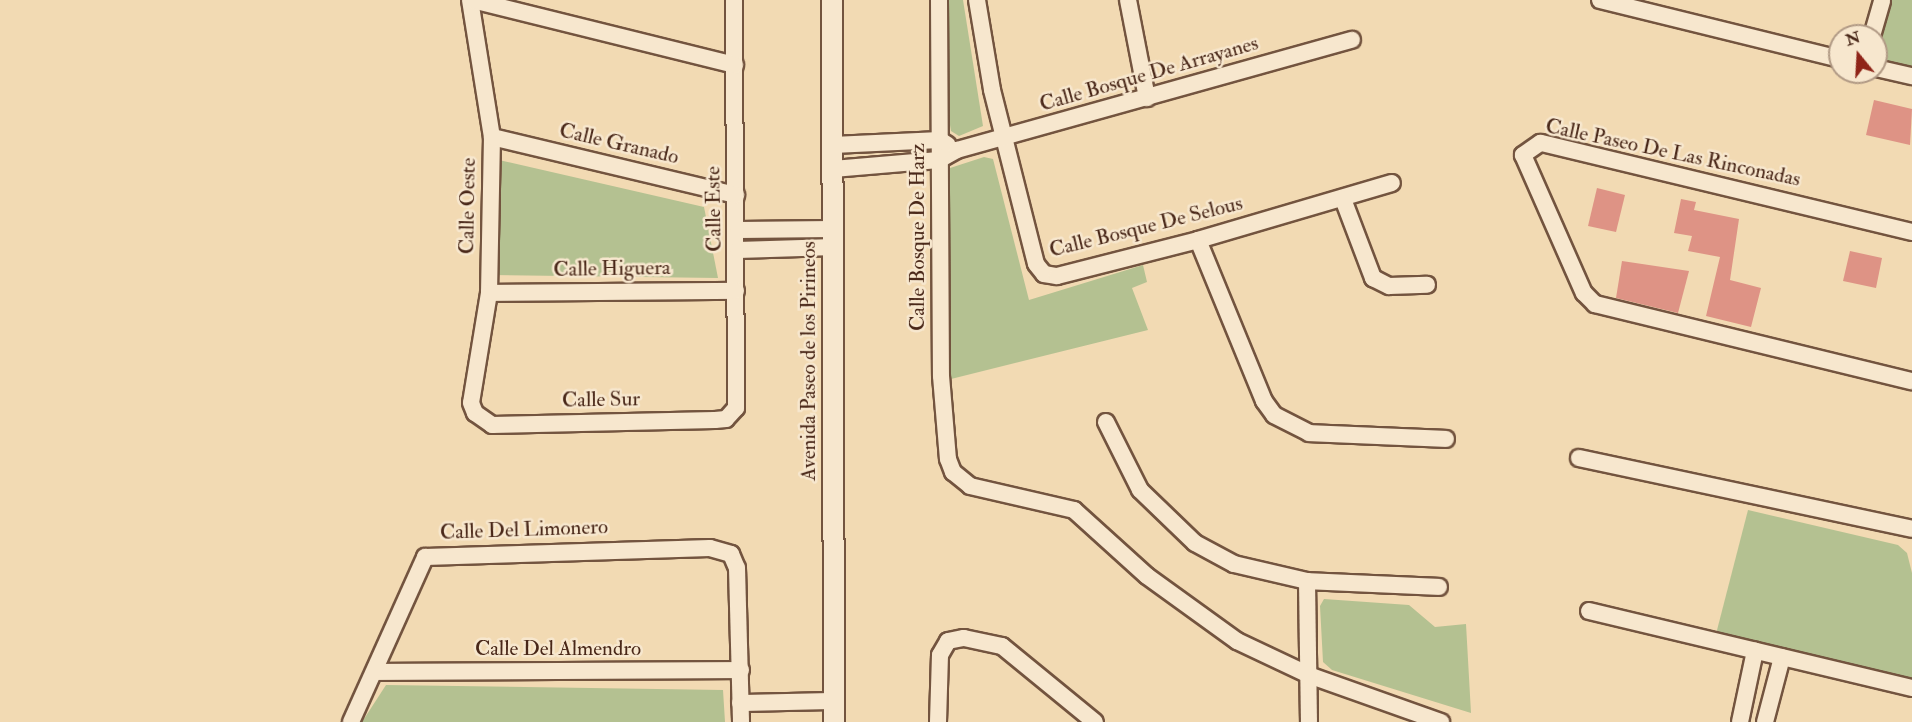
<!DOCTYPE html>
<html>
<head>
<meta charset="utf-8">
<style>
  body { margin:0 }
  #map { position:relative; width:1912px; height:722px; overflow:hidden; background:#f2dab3; font-family:"IM FELL Double Pica",serif }
  div>[style] { position:absolute }
  .green>* { inset:0; background:#b4c191 }
  .building>* { inset:0; background:#de9385 }
  .roads { filter:drop-shadow(2px 0 #73543f) drop-shadow(-2px 0 #73543f) drop-shadow(0 2px #73543f) drop-shadow(0 -2px #73543f) }
  .minor>* { height:16px; margin:-8px; padding:0 8px; transform-origin:8px; border-radius:8px; background:#f7e7ce }
  .tertiary>* { height:20px; margin:-10px; padding:0 10px; transform-origin:10px; border-radius:10px; background:#f7e7ce }
  span { translate:-50% -50%; white-space:nowrap; text-align:center; line-height:1.15; -webkit-text-stroke:5px #f7e7ce; paint-order:stroke }
  .street-label { font-size:21px; color:#492718 }
  .north { position:absolute; left:1828px; top:24px; width:60px; height:60px; box-sizing:border-box; background:#f7e7ce; border:2px solid #b19a85; border-radius:50%; rotate:342deg; font-size:16px; font-weight:700; line-height:24px; text-align:center; color:#492718 }
  .north::after { content:''; display:block; margin:auto; width:21px; height:27px; background:#8f2418; clip-path:polygon(50% 0,100% 100%,50% 72%,0 100%) }
</style>
</head>
<body>
<div id="map">
  <div class="green">
    <i style="clip-path:polygon(949px 0,963px 0,983px 126px,959px 136px,951px 131px,949px 119px)"></i>
    <i style="clip-path:polygon(1890px 0,1912px 0,1912px 68px,1887px 62px,1880px 48px)"></i>
    <i style="clip-path:polygon(984px 157px,993px 159px,1029px 300px,1143px 265px,1147px 282px,1132px 288px,1148px 330px,947px 380px,947px 169px)"></i>
    <i style="clip-path:polygon(490px 158px,704px 207px,718px 278px,493px 275px)"></i>
    <i style="clip-path:polygon(1748px 510px,1898px 545px,1907px 553px,1912px 573px,1912px 679px,1716px 634px)"></i>
    <i style="clip-path:polygon(1324px 599px,1409px 605px,1435px 627px,1466px 624px,1471px 713px,1332px 670px,1323px 662px,1320px 606px)"></i>
    <i style="clip-path:polygon(386px 685px,723px 690px,725px 722px,362px 722px)"></i>
  </div>
  <div class="building">
    <i style="clip-path:polygon(1874px 100px,1912px 109px,1910px 145px,1866px 135px)"></i>
    <i style="clip-path:polygon(1597px 188px,1625px 195px,1616px 232px,1588px 226px)"></i>
    <i style="clip-path:polygon(1681px 199px,1696px 202px,1694px 210px,1739px 219px,1730px 280px,1761px 288px,1751px 327px,1706px 316px,1720px 257px,1688px 251px,1692px 236px,1674px 233px)"></i>
    <i style="clip-path:polygon(1850px 251px,1882px 258px,1876px 288px,1843px 281px)"></i>
    <i style="clip-path:polygon(1622px 261px,1689px 271px,1678px 313px,1616px 298px)"></i>
  </div>
  <div class="roads">
    <div class="minor">
      <i style="left:470px;top:0;width:139px;rotate:80.9deg"></i>
      <i style="left:492px;top:137px;width:156px;rotate:91.1deg"></i>
      <i style="left:489px;top:293px;width:111px;rotate:99.3deg"></i>
      <i style="left:471px;top:403px;width:11px;rotate:68deg"></i>
      <i style="left:475px;top:413px;width:21px;rotate:35deg"></i>
      <i style="left:492px;top:425px;width:223px;rotate:-1.3deg"></i>
      <i style="left:715px;top:420px;width:11px;rotate:-5deg"></i>
      <i style="left:726px;top:419px;width:15px;rotate:-48deg"></i>
      <i style="left:736px;top:408px;width:408px;rotate:-90.3deg"></i>
      <i style="left:472px;top:0;width:271px;rotate:13.9deg"></i>
      <i style="left:939px;top:0;width:376px;rotate:89.7deg"></i>
      <i style="left:941px;top:376px;width:83px;rotate:85.2deg"></i>
      <i style="left:948px;top:459px;width:14px;rotate:69deg"></i>
      <i style="left:953px;top:472px;width:22px;rotate:39deg"></i>
      <i style="left:970px;top:486px;width:107px;rotate:13deg"></i>
      <i style="left:1074px;top:510px;width:98px;rotate:42.1deg"></i>
      <i style="left:1147px;top:576px;width:111px;rotate:35.8deg"></i>
      <i style="left:1237px;top:641px;width:82px;rotate:25.3deg"></i>
      <i style="left:1311px;top:676px;width:138px;rotate:19.5deg"></i>
      <i style="left:977px;top:0;width:91px;rotate:80.5deg"></i>
      <i style="left:992px;top:90px;width:179px;rotate:75.8deg"></i>
      <i style="left:1036px;top:264px;width:13px;rotate:51deg"></i>
      <i style="left:1044px;top:274px;width:13px;rotate:9deg"></i>
      <i style="left:1057px;top:276px;width:146px;rotate:-14.3deg"></i>
      <i style="left:1198px;top:240px;width:202px;rotate:-16.4deg"></i>
      <i style="left:1128px;top:0;width:100px;rotate:79deg"></i>
      <i style="left:1600px;top:0;width:247px;rotate:13.8deg"></i>
      <i style="left:1872px;top:36px;width:37px;rotate:-74deg"></i>
      <i style="left:1876px;top:68px;width:37px;rotate:13deg"></i>
      <i style="left:492px;top:137px;width:251px;rotate:13.4deg"></i>
      <i style="left:833px;top:145px;width:107px;rotate:-2.7deg"></i>
      <i style="left:940px;top:140px;width:9px;rotate:32deg"></i>
      <i style="left:833px;top:169px;width:106px;rotate:-4.9deg"></i>
      <i style="left:939px;top:160px;width:21px;rotate:-29deg"></i>
      <i style="left:957px;top:150px;width:410px;rotate:-15.6deg"></i>
      <i style="left:1343px;top:199px;width:85px;rotate:69.2deg"></i>
      <i style="left:1373px;top:278px;width:18px;rotate:27deg"></i>
      <i style="left:1389px;top:286px;width:38px;rotate:-2deg"></i>
      <i style="left:738px;top:230px;width:94px;rotate:-0.6deg"></i>
      <i style="left:1912px;top:232px;width:382px;rotate:-166.5deg"></i>
      <i style="left:1540px;top:143px;width:21px;rotate:145deg"></i>
      <i style="left:1523px;top:155px;width:151px;rotate:66.2deg"></i>
      <i style="left:1584px;top:293px;width:16px;rotate:45deg"></i>
      <i style="left:1595px;top:304px;width:326px;rotate:13.7deg"></i>
      <i style="left:1198px;top:240px;width:174px;rotate:67.7deg"></i>
      <i style="left:1264px;top:401px;width:17px;rotate:54deg"></i>
      <i style="left:1274px;top:415px;width:39px;rotate:27deg"></i>
      <i style="left:1309px;top:433px;width:137px;rotate:2.5deg"></i>
      <i style="left:738px;top:250px;width:96px;rotate:-1.8deg"></i>
      <i style="left:489px;top:293px;width:247px;rotate:-0.5deg"></i>
      <i style="left:1106px;top:422px;width:76px;rotate:63.4deg"></i>
      <i style="left:1140px;top:490px;width:76px;rotate:43.9deg"></i>
      <i style="left:1195px;top:543px;width:44px;rotate:28.3deg"></i>
      <i style="left:1234px;top:564px;width:75px;rotate:13.1deg"></i>
      <i style="left:1307px;top:581px;width:132px;rotate:2.6deg"></i>
      <i style="left:1579px;top:458px;width:340px;rotate:12deg"></i>
      <i style="left:1307px;top:581px;width:141px;rotate:89.2deg"></i>
      <i style="left:1589px;top:611px;width:332px;rotate:13.4deg"></i>
      <i style="left:375px;top:672px;width:366px;rotate:-0.3deg"></i>
      <i style="left:740px;top:703px;width:94px;rotate:-1.2deg"></i>
      <i style="left:351px;top:722px;width:181px;rotate:-65.8deg"></i>
      <i style="left:425px;top:557px;width:285px;rotate:-1.8deg"></i>
      <i style="left:710px;top:548px;width:22px;rotate:16deg"></i>
      <i style="left:731px;top:554px;width:15px;rotate:67deg"></i>
      <i style="left:737px;top:568px;width:154px;rotate:88.5deg"></i>
      <i style="left:938px;top:722px;width:67px;rotate:-88.3deg"></i>
      <i style="left:940px;top:655px;width:16px;rotate:-60deg"></i>
      <i style="left:948px;top:641px;width:16px;rotate:-11deg"></i>
      <i style="left:964px;top:638px;width:39px;rotate:12deg"></i>
      <i style="left:1002px;top:646px;width:120px;rotate:39.3deg"></i>
      <i style="left:1740px;top:722px;width:73px;rotate:-78.1deg"></i>
      <i style="left:1765px;top:722px;width:67px;rotate:-75.3deg"></i>
    </div>
    <div class="tertiary">
      <i style="left:832px;top:0;width:722px;rotate:89.84deg"></i>
    </div>
  </div>
  <div class="street-label">
    <span style="left:1149px;top:74px;rotate:-16deg">Calle Bosque De Arrayanes</span>
    <span style="left:619px;top:144px;rotate:13deg">Calle Granado</span>
    <span style="left:1673px;top:153px;rotate:12deg">Calle Paseo De Las Rinconadas</span>
    <span style="left:468px;top:206px;rotate:-89deg">Calle Oeste</span>
    <span style="left:714px;top:209px;rotate:-91deg">Calle Este</span>
    <span style="left:1146px;top:227px;rotate:-14deg">Calle Bosque De Selous</span>
    <span style="left:918px;top:237px;rotate:-90deg">Calle Bosque De Harz</span>
    <span style="left:612px;top:269px;rotate:-1deg">Calle Higuera</span>
    <span style="left:809px;top:361px;rotate:-90deg">Avenida Paseo de los Pirineos</span>
    <span style="left:601px;top:400px;rotate:-1deg">Calle Sur</span>
    <span style="left:524px;top:530px;rotate:-2deg">Calle Del Limonero</span>
    <span style="left:558px;top:649px">Calle Del Almendro</span>
  </div>
  <div class="north">N</div>
</div>
</body>
</html>
